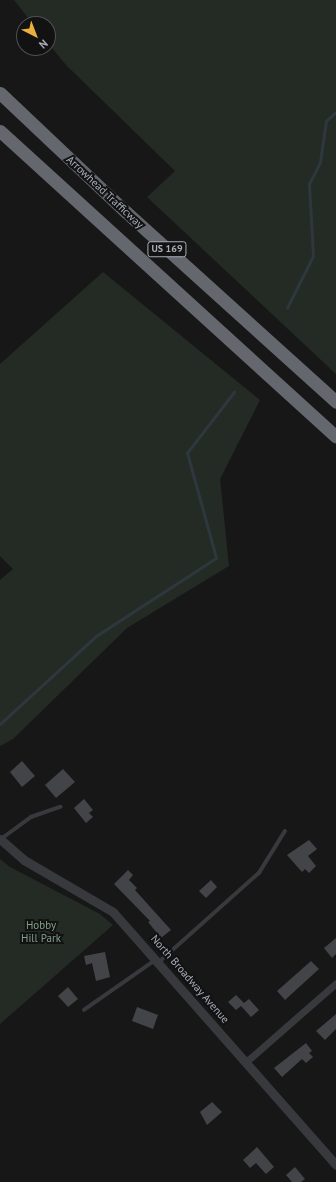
<!DOCTYPE html>
<html>
<head>
<meta charset="utf-8">
<style>
  body { margin:0 }
  #map { position:relative; width:336px; height:1182px; overflow:hidden; background:#171718; font-family:"PT Sans",sans-serif }
  div>[style] { position:absolute }
  .green>* { inset:0; background:#232b24 }
  .stream>* { height:2.5px; margin:-1.25px; padding:0 1.25px; transform-origin:1.25px; border-radius:1.25px; background:#2f373e }
  .building>* { inset:0; background:#434448 }
  .service>* { height:3.5px; margin:-1.75px; padding:0 1.75px; transform-origin:1.75px; border-radius:1.75px; background:#38393d }
  .minor>* { height:7px; margin:-3.5px; padding:0 3.5px; transform-origin:3.5px; border-radius:3.5px; background:#38393d }
  .tertiary>* { height:9px; margin:-4.5px; padding:0 4.5px; transform-origin:4.5px; border-radius:4.5px; background:#38393d }
  .motorway>* { height:13px; margin:-6.5px; padding:0 6.5px; transform-origin:6.5px; border-radius:6.5px; background:#64676e }
  span { translate:-50% -50%; white-space:nowrap; text-align:center; line-height:1.15; -webkit-text-stroke:4px #121213; paint-order:stroke }
  .shield-label span { padding:1px 3px; background:#121213; border:1px solid; border-radius:3px; -webkit-text-stroke-width:0 }
  .shield-label { font-size:10px; color:#a9aeb8; font-weight:700 }
  .street-label { font-size:11px; color:#a9aeb8 }
  .park-label { font-size:11px; color:#81a283 }
  .north { position:absolute; left:16px; top:16px; width:40px; height:40px; box-sizing:border-box; background:#121213; border:1px solid #4e5055; border-radius:50%; rotate:138deg; font-size:11px; font-weight:700; line-height:16px; text-align:center; color:#a9aeb8 }
  .north::after { content:''; display:block; margin:auto; width:14px; height:18px; background:#eaaf3d; clip-path:polygon(50% 0,100% 100%,50% 72%,0 100%) }
</style>
</head>
<body>
<div id="map">
  <div class="green">
    <i style="clip-path:polygon(14px 0,336px 0,336px 374px,147px 197px,175px 171px,66px 65px,48px 43px,48px 24px,33px 24px)"></i>
    <i style="clip-path:polygon(103px 272px,260px 400px,220px 479px,229px 566px,127px 628px,13px 739px,0 746px,0 580px,13px 569px,0 556px,0 364px)"></i>
    <i style="clip-path:polygon(0 859px,10px 867px,100px 914px,113px 925px,0 1024px)"></i>
  </div>
  <div class="stream">
    <i style="left:287px;top:308px;width:58px;rotate:-63.4deg"></i>
    <i style="left:313px;top:256px;width:72px;rotate:-93.2deg"></i>
    <i style="left:309px;top:184px;width:25px;rotate:-63deg"></i>
    <i style="left:320px;top:162px;width:41px;rotate:-81.7deg"></i>
    <i style="left:326px;top:121px;width:13px;rotate:-42deg"></i>
    <i style="left:0;top:724px;width:130px;rotate:-42.5deg"></i>
    <i style="left:96px;top:636px;width:143px;rotate:-33deg"></i>
    <i style="left:216px;top:558px;width:109px;rotate:-105.4deg"></i>
    <i style="left:187px;top:453px;width:77px;rotate:-52.4deg"></i>
  </div>
  <div class="building">
    <i style="clip-path:polygon(22px 761px,35px 776px,22px 787px,10px 772px)"></i>
    <i style="clip-path:polygon(63px 769px,75px 782px,56px 798px,45px 785px)"></i>
    <i style="clip-path:polygon(84px 799px,93px 810px,89px 813px,93px 817px,86px 823px,74px 808px)"></i>
    <i style="clip-path:polygon(309px 840px,317px 849px,308px 856px,316px 866px,309px 873px,305px 869px,302px 872px,287px 855px)"></i>
    <i style="clip-path:polygon(128px 870px,133px 875px,129px 880px,137px 888px,135px 890px,171px 930px,161px 938px,148px 922px,150px 921px,114px 884px)"></i>
    <i style="clip-path:polygon(211px 880px,217px 887px,206px 898px,199px 891px)"></i>
    <i style="clip-path:polygon(336px 938px,336px 954px,332px 958px,324px 948px)"></i>
    <i style="clip-path:polygon(105px 952px,110px 977px,96px 981px,92px 963px,86px 965px,84px 956px)"></i>
    <i style="clip-path:polygon(311px 961px,319px 969px,285px 1000px,277px 991px)"></i>
    <i style="clip-path:polygon(68px 987px,78px 999px,68px 1007px,58px 996px)"></i>
    <i style="clip-path:polygon(236px 995px,244px 1003px,249px 999px,259px 1010px,251px 1017px,241px 1006px,236px 1010px,228px 1002px)"></i>
    <i style="clip-path:polygon(137px 1007px,158px 1015px,153px 1029px,132px 1021px)"></i>
    <i style="clip-path:polygon(336px 1014px,336px 1029px,325px 1040px,316px 1031px)"></i>
    <i style="clip-path:polygon(306px 1043px,312px 1051px,309px 1053px,313px 1057px,306px 1063px,302px 1059px,282px 1077px,274px 1068px)"></i>
    <i style="clip-path:polygon(212px 1102px,222px 1112px,207px 1125px,200px 1112px)"></i>
    <i style="clip-path:polygon(257px 1147px,274px 1167px,266px 1174px,256px 1163px,250px 1168px,243px 1160px)"></i>
    <i style="clip-path:polygon(295px 1167px,305px 1179px,301px 1182px,292px 1182px,286px 1175px)"></i>
  </div>
  <div class="service">
    <i style="left:1px;top:839px;width:37px;rotate:-36deg"></i>
    <i style="left:31px;top:817px;width:31px;rotate:-19deg"></i>
    <i style="left:159px;top:962px;width:134px;rotate:-41.7deg"></i>
    <i style="left:259px;top:873px;width:49px;rotate:-58.2deg"></i>
    <i style="left:84px;top:1010px;width:85px;rotate:-35deg"></i>
  </div>
  <div class="minor">
    <i style="left:247px;top:1061px;width:118px;rotate:-41.2deg"></i>
  </div>
  <div class="tertiary">
    <i style="left:0;top:839px;width:32px;rotate:41deg"></i>
    <i style="left:24px;top:860px;width:103px;rotate:30.3deg"></i>
    <i style="left:113px;top:912px;width:337px;rotate:48.6deg"></i>
  </div>
  <div class="motorway">
    <i style="left:0;top:93px;width:173px;rotate:43.4deg"></i>
    <i style="left:126px;top:212px;width:283px;rotate:42.1deg"></i>
    <i style="left:0;top:131px;width:454px;rotate:42.3deg"></i>
  </div>
  <div class="shield-label">
    <span style="left:167px;top:249px">US 169</span>
  </div>
  <div class="street-label">
    <span style="left:105px;top:192px;rotate:43deg">Arrowhead Trafficway</span>
    <span style="left:190px;top:979px;rotate:49deg">North Broadway Avenue</span>
  </div>
  <div class="park-label">
    <span style="left:41px;top:932px">Hobby<br>Hill Park</span>
  </div>
  <div class="north">N</div>
</div>
</body>
</html>
